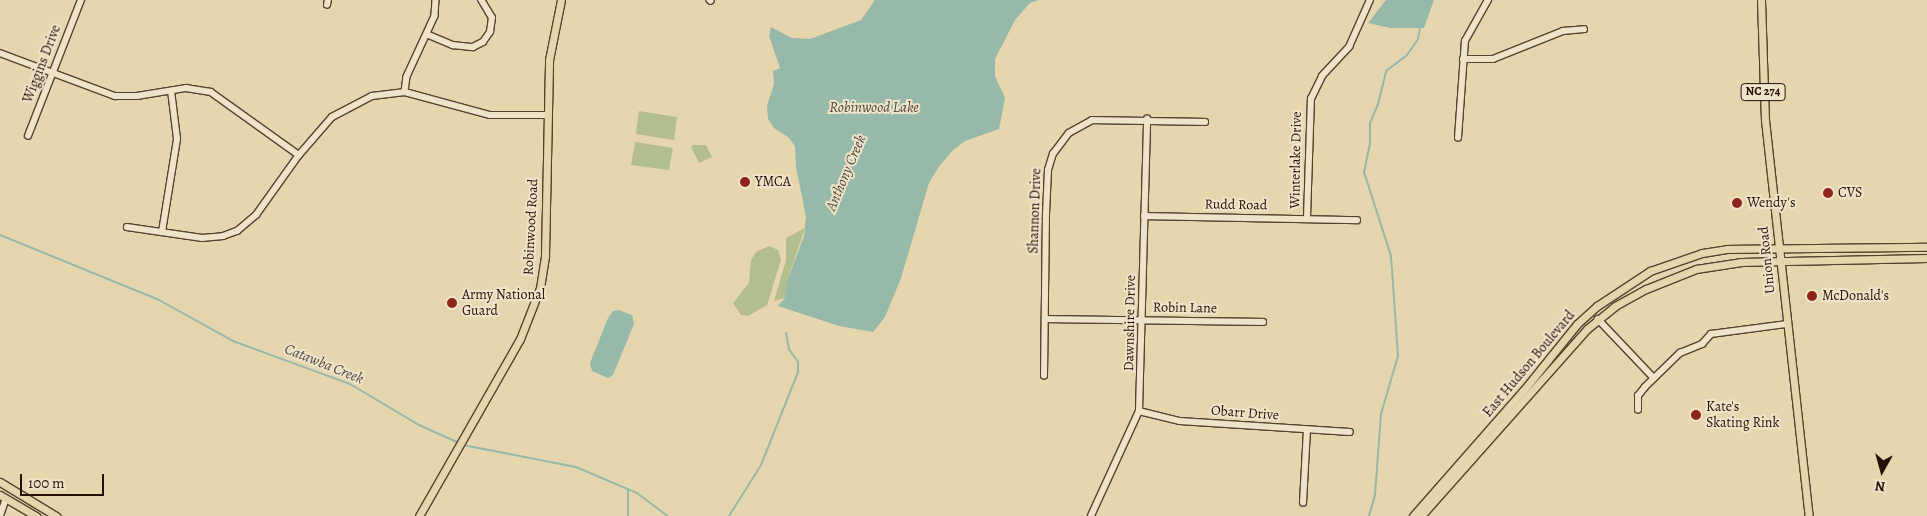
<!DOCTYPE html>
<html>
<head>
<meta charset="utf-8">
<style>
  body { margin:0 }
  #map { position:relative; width:1927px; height:516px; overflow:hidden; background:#e6d6ae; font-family:Alegreya,serif }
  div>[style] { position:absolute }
  .green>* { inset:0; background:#b2be8c }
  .water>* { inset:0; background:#96b9a9 }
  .stream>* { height:2px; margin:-1px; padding:0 1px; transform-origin:1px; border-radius:1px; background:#96b9a9 }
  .roads { filter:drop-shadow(1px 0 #56412f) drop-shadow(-1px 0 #56412f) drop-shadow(0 1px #56412f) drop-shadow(0 -1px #56412f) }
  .minor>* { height:5.5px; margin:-2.75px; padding:0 2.75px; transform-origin:2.75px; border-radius:2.75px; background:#efe4ca }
  .major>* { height:7px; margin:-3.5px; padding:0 3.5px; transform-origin:3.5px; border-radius:3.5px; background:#e6d6ae }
  .dots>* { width:14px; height:14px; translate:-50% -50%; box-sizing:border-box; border:2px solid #efe4ca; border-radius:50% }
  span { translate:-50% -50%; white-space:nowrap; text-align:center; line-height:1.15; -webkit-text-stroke:4px #efe4ca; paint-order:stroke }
  .shield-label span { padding:1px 4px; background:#efe4ca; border:1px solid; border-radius:4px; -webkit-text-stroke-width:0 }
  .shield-label { font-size:12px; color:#260f05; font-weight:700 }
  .street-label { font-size:14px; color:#260f05 }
  .poi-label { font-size:14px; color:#260f05 }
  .left { translate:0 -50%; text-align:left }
  .water-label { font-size:15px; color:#4d4a3e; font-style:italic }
  .north { position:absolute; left:1857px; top:446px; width:50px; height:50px; -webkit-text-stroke:4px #efe4ca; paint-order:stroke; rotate:187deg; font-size:14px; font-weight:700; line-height:20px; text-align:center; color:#260f05 }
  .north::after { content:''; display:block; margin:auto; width:18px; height:22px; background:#260f05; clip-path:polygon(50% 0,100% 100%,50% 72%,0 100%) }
  .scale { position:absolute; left:20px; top:474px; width:84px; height:22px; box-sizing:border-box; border:2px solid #260f05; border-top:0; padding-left:6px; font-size:15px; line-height:18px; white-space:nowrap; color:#260f05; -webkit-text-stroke:4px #efe4ca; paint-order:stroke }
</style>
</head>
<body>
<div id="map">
  <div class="green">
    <i style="clip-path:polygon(639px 111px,677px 117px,674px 140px,636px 134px)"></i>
    <i style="clip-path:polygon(635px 142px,673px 148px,669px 170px,631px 165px)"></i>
    <i style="clip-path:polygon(693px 145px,706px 145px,712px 157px,699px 163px,691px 147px)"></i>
    <i style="clip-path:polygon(805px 228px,787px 281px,785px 298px,774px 301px,786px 260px,786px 238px)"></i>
    <i style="clip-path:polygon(769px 246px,778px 250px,781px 260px,767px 305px,748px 316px,741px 315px,733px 303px,749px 283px,751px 260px,756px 252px)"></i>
  </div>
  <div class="water">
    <i style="clip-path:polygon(875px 0,1039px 0,1030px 3px,1015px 20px,995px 59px,995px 76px,1005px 98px,999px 129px,965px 141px,953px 150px,938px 168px,929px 183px,901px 278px,885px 317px,873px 332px,839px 326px,778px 306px,785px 298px,787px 281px,804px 236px,806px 217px,796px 167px,795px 146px,788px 137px,774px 128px,768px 119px,767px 106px,774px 84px,773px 71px,780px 68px,769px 36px,771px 27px,792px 38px,810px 39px,861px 20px)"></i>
    <i style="clip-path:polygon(1386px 0,1434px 0,1424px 28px,1390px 28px,1368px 23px)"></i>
    <i style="clip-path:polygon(619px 310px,632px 315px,634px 324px,613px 375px,608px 378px,592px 371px,590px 363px,608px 318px,613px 311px)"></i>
  </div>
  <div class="stream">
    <i style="left:0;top:235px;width:172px;rotate:22.2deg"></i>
    <i style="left:159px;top:300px;width:85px;rotate:29deg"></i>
    <i style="left:233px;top:341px;width:125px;rotate:20.2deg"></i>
    <i style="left:350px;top:384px;width:80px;rotate:30.7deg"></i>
    <i style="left:419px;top:425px;width:44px;rotate:24.2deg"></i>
    <i style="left:463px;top:445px;width:115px;rotate:11deg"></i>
    <i style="left:576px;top:467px;width:66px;rotate:23.1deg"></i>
    <i style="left:637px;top:493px;width:38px;rotate:37deg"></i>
    <i style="left:628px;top:516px;width:26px;rotate:-90deg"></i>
    <i style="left:729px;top:516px;width:60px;rotate:-57.9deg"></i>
    <i style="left:761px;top:465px;width:100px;rotate:-68.3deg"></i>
    <i style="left:798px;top:372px;width:10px;rotate:-90deg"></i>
    <i style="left:798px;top:362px;width:16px;rotate:-125deg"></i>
    <i style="left:789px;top:349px;width:16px;rotate:-101deg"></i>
    <i style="left:1369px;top:516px;width:22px;rotate:-74deg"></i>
    <i style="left:1375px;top:495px;width:81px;rotate:-85.8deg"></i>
    <i style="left:1381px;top:414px;width:60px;rotate:-73.7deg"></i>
    <i style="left:1398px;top:356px;width:100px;rotate:-94deg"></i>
    <i style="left:1391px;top:256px;width:88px;rotate:-107.8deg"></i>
    <i style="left:1364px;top:172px;width:30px;rotate:-78deg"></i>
    <i style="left:1370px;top:143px;width:20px;rotate:-90deg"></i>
    <i style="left:1370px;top:123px;width:21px;rotate:-67deg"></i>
    <i style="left:1378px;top:104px;width:34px;rotate:-76deg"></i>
    <i style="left:1386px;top:71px;width:26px;rotate:-37deg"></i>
    <i style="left:1407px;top:55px;width:19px;rotate:-55deg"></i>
    <i style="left:1418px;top:39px;width:11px;rotate:-80deg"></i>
  </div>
  <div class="roads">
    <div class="minor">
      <i style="left:436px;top:0;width:16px;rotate:94deg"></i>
      <i style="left:435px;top:16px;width:67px;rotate:114.7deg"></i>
      <i style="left:407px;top:77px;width:15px;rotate:98deg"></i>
      <i style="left:405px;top:92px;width:88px;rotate:15.1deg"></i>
      <i style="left:490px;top:115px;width:57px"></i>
      <i style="left:710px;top:0;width:1px;rotate:45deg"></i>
      <i style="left:327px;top:5px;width:5px;rotate:-79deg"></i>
      <i style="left:429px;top:35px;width:26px;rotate:23deg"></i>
      <i style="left:453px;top:45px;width:20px;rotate:6deg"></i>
      <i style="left:473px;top:47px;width:11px;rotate:-27deg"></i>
      <i style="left:483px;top:42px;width:12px;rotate:-55deg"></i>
      <i style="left:490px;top:32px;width:14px;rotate:-82deg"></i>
      <i style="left:492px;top:18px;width:21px;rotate:-121deg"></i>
      <i style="left:0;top:53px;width:123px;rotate:20.5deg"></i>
      <i style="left:115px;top:96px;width:22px"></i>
      <i style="left:137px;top:96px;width:50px;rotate:-9.3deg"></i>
      <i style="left:186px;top:88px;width:25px;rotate:9deg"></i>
      <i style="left:211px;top:92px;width:108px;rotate:35.6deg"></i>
      <i style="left:1463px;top:59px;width:30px"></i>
      <i style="left:1493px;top:59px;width:75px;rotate:-21.8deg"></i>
      <i style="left:1563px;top:31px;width:21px;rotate:-5deg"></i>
      <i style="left:28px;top:136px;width:146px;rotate:-68.7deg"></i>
      <i style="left:1458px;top:138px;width:97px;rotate:-85.9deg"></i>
      <i style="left:1465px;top:41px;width:47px;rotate:-60.7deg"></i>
      <i style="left:1144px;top:216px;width:213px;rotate:1.1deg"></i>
      <i style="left:1307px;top:218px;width:119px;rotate:-88.1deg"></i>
      <i style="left:1311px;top:99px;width:25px;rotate:-64deg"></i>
      <i style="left:1322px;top:76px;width:40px;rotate:-47deg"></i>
      <i style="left:1349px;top:47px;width:51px;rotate:-65.9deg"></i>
      <i style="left:127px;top:227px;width:76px;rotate:8.3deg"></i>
      <i style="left:202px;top:238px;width:21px;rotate:-5deg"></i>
      <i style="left:223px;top:236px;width:15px;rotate:-20deg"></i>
      <i style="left:237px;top:231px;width:25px;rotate:-40deg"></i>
      <i style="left:256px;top:215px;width:74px;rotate:-54.4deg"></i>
      <i style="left:299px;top:155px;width:50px;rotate:-49deg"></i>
      <i style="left:332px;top:117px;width:45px;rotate:-27.7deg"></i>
      <i style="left:372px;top:96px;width:33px;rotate:-7deg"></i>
      <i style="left:162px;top:232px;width:94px;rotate:-80.8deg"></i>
      <i style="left:177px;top:139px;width:48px;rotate:-97.1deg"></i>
      <i style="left:1045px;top:319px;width:218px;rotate:0.8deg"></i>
      <i style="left:1598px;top:319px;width:81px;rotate:46.5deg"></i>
      <i style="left:1044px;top:376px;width:162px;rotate:-89.3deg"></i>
      <i style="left:1046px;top:214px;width:44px;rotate:-87.4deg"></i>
      <i style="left:1048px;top:170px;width:17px;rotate:-73deg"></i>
      <i style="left:1053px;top:154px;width:26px;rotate:-53deg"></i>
      <i style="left:1069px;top:133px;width:26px;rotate:-29deg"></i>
      <i style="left:1092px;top:120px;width:113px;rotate:1deg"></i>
      <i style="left:1638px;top:410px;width:14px;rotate:-90deg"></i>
      <i style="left:1638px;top:396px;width:11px;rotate:-52deg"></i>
      <i style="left:1645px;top:387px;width:49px;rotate:-44.2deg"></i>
      <i style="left:1680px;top:353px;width:24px;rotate:-22deg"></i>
      <i style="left:1702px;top:344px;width:13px;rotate:-48deg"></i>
      <i style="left:1711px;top:334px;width:77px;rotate:-7.5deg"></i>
      <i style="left:1139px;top:411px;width:42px;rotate:13.7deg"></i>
      <i style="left:1180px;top:421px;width:170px;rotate:3.7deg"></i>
      <i style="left:1303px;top:503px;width:73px;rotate:-86.9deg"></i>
      <i style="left:0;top:516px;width:18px;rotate:-71deg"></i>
      <i style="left:1091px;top:516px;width:115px;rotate:-65.4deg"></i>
      <i style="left:1139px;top:411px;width:292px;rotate:-88.4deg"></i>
    </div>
    <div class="major">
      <i style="left:1761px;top:0;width:120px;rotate:88.1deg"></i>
      <i style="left:1765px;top:120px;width:398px;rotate:83.7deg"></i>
      <i style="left:0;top:482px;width:66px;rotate:31.3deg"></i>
      <i style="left:0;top:495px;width:42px;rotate:30.3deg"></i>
      <i style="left:419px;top:516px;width:204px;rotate:-60.3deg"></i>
      <i style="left:520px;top:339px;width:55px;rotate:-68.6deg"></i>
      <i style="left:540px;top:288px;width:33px;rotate:-81deg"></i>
      <i style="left:545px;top:255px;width:195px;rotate:-88.8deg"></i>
      <i style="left:549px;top:60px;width:61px;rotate:-78.7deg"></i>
      <i style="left:1413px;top:516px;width:167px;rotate:-48.7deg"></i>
      <i style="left:1523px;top:391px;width:86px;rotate:-51.1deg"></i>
      <i style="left:1577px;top:324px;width:27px;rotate:-42deg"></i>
      <i style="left:1597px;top:306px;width:64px;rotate:-33.4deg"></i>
      <i style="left:1650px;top:271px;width:55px;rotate:-19.1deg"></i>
      <i style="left:1702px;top:253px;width:25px;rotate:-9deg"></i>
      <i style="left:1727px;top:249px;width:200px;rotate:-0.6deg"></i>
      <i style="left:1421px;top:516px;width:250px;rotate:-48.4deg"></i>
      <i style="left:1587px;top:329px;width:36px;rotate:-39deg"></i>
      <i style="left:1615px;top:306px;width:35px;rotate:-29deg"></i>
      <i style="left:1646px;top:289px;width:54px;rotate:-21.8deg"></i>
      <i style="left:1696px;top:269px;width:46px;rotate:-8.8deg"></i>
      <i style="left:1741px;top:262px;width:186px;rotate:-1.2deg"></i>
    </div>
  </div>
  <div class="dots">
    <i style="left:745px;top:182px;background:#8f2418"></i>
    <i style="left:1828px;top:193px;background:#8f2418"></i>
    <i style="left:1737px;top:203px;background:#8f2418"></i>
    <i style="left:1812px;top:296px;background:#8f2418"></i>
    <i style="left:452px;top:303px;background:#8f2418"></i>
    <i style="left:1696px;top:415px;background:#8f2418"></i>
  </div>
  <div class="shield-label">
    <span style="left:1763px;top:92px">NC 274</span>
  </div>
  <div class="street-label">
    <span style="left:42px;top:64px;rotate:-69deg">Wiggins Drive</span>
    <span style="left:1296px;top:160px;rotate:-89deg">Winterlake Drive</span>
    <span style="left:1236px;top:205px;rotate:1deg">Rudd Road</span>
    <span style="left:1035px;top:211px;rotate:-88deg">Shannon Drive</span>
    <span style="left:531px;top:227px;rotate:-87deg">Robinwood Road</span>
    <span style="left:1767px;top:260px;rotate:-96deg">Union Road</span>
    <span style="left:1185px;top:308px;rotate:1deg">Robin Lane</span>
    <span style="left:1130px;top:323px;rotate:-89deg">Dawnshire Drive</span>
    <span style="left:1529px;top:364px;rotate:-50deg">East Hudson Boulevard</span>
    <span style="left:1245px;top:413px;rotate:4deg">Obarr Drive</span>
  </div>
  <div class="poi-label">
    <span class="left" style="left:755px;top:182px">YMCA</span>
    <span class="left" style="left:1838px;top:193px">CVS</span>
    <span class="left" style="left:1747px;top:203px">Wendy's</span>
    <span class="left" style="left:462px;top:303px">Army National<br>Guard</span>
    <span class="left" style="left:1822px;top:296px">McDonald's</span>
    <span class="left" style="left:1706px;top:415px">Kate's<br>Skating Rink</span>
  </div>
  <div class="water-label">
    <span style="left:874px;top:108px">Robinwood Lake</span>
    <span style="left:846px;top:173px;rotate:-67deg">Anthony Creek</span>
    <span style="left:324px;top:364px;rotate:22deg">Catawba Creek</span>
  </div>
  <div class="north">N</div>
  <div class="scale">100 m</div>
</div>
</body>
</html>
